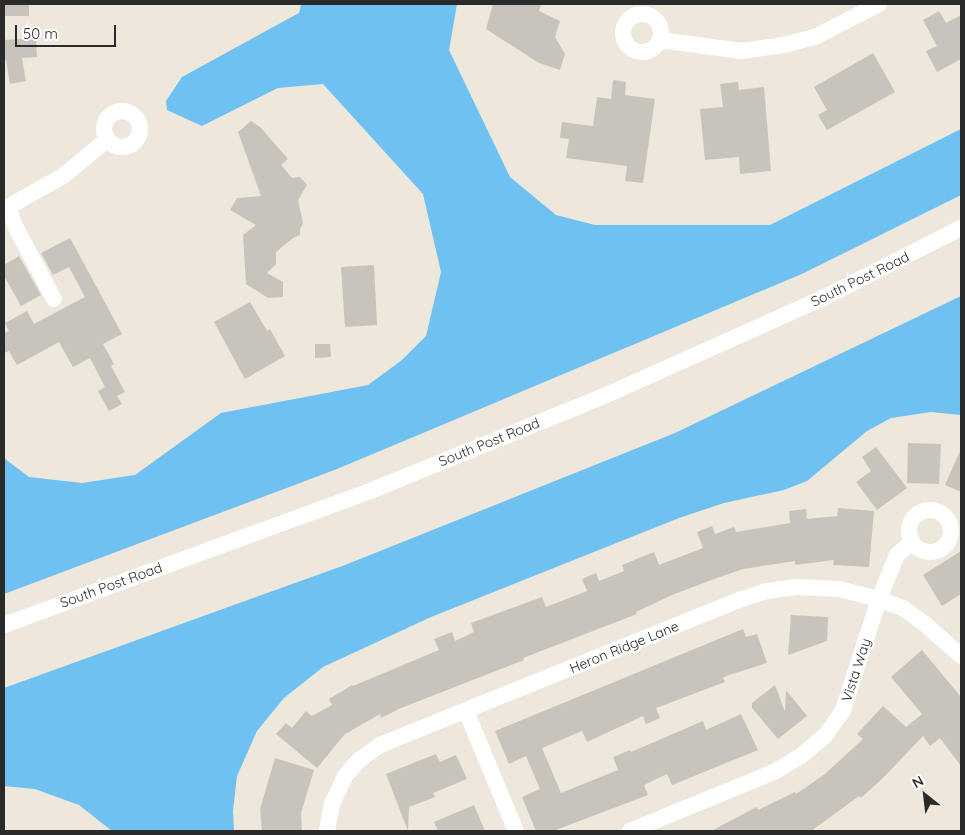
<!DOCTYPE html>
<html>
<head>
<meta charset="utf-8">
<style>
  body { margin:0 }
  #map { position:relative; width:965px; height:835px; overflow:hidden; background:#ede7dc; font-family:Quicksand,sans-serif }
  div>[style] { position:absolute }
  .water>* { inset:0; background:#6ec1f0 }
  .building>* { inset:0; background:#c8c4bc }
  .minor>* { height:16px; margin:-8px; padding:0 8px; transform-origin:8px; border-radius:8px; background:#fff }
  .minor>.ring { margin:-8px; padding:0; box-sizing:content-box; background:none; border:16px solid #fff; border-radius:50% }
  span { translate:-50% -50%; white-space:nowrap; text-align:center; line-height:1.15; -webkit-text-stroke:4.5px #fff; paint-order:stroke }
  .street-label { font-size:14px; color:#2a2a2a }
  .frame { position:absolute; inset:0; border:5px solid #2a2a2a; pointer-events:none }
  .north { position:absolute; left:900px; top:770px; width:50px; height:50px; -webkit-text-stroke:4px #fff; paint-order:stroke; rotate:331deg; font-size:14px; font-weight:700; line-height:20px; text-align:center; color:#2a2a2a }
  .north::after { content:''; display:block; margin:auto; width:18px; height:22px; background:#2a2a2a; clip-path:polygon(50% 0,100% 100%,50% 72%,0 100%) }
  .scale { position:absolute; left:15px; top:25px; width:101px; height:22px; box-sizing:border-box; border:2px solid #2a2a2a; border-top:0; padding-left:6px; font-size:15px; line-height:18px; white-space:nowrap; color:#2a2a2a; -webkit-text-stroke:4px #fff; paint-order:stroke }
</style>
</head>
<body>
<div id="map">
  <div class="water">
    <i style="clip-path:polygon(301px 4px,457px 4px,449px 50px,510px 177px,556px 215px,595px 225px,770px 225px,961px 129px,961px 195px,804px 273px,337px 469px,4px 594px,4px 458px,29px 477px,82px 483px,135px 475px,221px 413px,368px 385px,402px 360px,426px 336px,441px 272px,423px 194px,323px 84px,278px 88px,202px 126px,167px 110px,166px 101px,182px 77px,299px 13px)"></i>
    <i style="clip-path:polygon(961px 296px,961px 415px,931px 412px,891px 418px,867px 431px,807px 481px,784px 490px,724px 503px,679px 518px,431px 617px,323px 667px,284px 698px,257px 731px,237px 776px,233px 811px,234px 831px,112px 831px,79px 805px,35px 789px,4px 786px,4px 688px,345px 565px,675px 433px)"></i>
  </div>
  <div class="building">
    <i style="clip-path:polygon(5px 4px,29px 4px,29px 16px,5px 16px)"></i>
    <i style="clip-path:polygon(493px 4px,541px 4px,539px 11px,560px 21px,555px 37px,565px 54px,560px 70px,539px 63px,486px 29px)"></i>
    <i style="clip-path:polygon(939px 11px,946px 23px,961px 15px,961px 59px,937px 72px,926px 51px,937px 46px,923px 20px)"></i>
    <i style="clip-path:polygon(36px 38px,37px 57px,22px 58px,26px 81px,10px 84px,6px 60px,4px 60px,4px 40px)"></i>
    <i style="clip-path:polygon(873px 53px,895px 92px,827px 130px,818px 115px,827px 110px,814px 87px)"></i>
    <i style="clip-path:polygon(613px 80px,626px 82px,625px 95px,655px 99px,643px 183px,625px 181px,627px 166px,566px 158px,569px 139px,560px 138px,562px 122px,593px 126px,597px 97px,611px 99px)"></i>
    <i style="clip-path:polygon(738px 82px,739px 90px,764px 87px,771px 171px,740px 174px,739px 157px,705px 160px,700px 109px,723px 107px,720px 84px)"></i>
    <i style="clip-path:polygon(251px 121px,260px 127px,288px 159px,281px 165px,292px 178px,300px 177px,307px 185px,298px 200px,303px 223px,300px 229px,300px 235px,293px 238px,276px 252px,276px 264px,267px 273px,283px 282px,283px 297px,268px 298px,246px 284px,243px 235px,256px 225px,230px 210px,237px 198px,261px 196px,238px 132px)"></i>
    <i style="clip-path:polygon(70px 238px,122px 334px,103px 344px,114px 364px,111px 366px,125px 392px,117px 396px,122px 404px,109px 411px,98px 391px,105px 387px,90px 358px,73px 367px,59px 342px,17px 365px,9px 351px,4px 353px,4px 333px,9px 331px,5px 323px,27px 311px,34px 324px,85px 297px,69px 267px,53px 275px,41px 253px)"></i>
    <i style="clip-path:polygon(19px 256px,41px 295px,21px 306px,4px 276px,4px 265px)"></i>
    <i style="clip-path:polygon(374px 265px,377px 325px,345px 327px,341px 267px)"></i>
    <i style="clip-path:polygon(250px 302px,267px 331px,270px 329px,285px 356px,245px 379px,214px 322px)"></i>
    <i style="clip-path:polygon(315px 344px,330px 344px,331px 357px,315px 358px)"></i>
    <i style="clip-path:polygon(908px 443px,941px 444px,939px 484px,907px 483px)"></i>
    <i style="clip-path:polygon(876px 447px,907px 488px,877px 510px,856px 482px,871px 471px,862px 457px)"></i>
    <i style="clip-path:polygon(961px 449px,961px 492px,945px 485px)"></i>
    <i style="clip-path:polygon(838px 508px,874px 511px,869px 567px,833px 565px,834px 560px,795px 565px,795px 561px,743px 569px,714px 579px,672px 595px,636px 612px,637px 614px,523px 658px,524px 660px,401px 708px,381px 718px,380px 714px,345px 734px,317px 768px,276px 734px,286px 723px,292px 728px,306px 711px,312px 716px,332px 705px,329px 699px,352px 685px,353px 686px,439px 650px,434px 639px,452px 632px,455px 641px,474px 632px,471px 623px,542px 597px,546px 607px,587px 591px,582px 579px,596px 573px,599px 581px,624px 571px,622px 565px,654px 552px,659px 565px,703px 548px,697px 532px,712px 526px,715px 534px,734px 527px,736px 532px,790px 523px,789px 511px,806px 509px,807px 519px,837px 516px)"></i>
    <i style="clip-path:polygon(961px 551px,961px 594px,942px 606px,923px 575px)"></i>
    <i style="clip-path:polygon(791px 615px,828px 617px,827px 641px,788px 655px)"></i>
    <i style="clip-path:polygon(743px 629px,746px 637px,757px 634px,767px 663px,726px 676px,723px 678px,725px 682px,656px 708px,660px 718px,646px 724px,643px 716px,587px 742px,582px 731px,542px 748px,561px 793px,618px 770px,613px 757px,630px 750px,631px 752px,703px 721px,706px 730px,741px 714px,758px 750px,672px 785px,667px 774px,644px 785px,648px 795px,553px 831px,536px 831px,522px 797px,540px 789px,526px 756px,509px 764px,495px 731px)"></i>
    <i style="clip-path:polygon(922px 650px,961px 697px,961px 766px,940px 738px,930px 746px,923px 736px,884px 777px,861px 798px,859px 796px,811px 831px,711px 831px,757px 807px,758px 810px,795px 792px,796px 794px,825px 774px,863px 739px,857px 734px,883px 706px,906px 727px,922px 714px,891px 677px)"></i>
    <i style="clip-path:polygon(775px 685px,785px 712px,786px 690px,807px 716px,778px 739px,752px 708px,752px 703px)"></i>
    <i style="clip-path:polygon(436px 754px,440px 762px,456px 755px,467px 779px,433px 793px,435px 797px,409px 807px,408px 831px,386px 774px)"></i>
    <i style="clip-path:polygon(275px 758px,314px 770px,301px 813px,302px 831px,262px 831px,260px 809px)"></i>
    <i style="clip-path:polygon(474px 805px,485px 831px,438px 831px,434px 822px)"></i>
  </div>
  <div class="minor">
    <i class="ring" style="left:623px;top:14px;width:22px;height:22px"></i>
    <i style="left:659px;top:40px;width:84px;rotate:7.5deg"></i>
    <i style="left:742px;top:51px;width:42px;rotate:-8.1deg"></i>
    <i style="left:784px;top:45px;width:34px;rotate:-15deg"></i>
    <i style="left:817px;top:36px;width:70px;rotate:-27.3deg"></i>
    <i class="ring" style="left:104px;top:111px;width:20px;height:20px"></i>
    <i style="left:8px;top:207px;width:25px;rotate:69deg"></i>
    <i style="left:17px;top:230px;width:78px;rotate:61.8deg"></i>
    <i style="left:4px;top:209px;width:68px;rotate:-29.2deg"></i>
    <i style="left:63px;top:176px;width:58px;rotate:-39.4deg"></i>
    <i class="ring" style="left:909px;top:510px;width:26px;height:26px"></i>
    <i style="left:4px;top:625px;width:395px;rotate:-20.1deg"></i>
    <i style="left:375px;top:489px;width:247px;rotate:-22.1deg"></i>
    <i style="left:604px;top:396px;width:238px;rotate:-24.1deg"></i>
    <i style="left:821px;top:299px;width:157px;rotate:-26.9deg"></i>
    <i style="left:466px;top:711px;width:130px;rotate:67.4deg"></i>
    <i style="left:327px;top:831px;width:27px;rotate:-80deg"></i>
    <i style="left:332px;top:804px;width:31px;rotate:-65deg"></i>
    <i style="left:345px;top:776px;width:20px;rotate:-49deg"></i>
    <i style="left:358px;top:761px;width:27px;rotate:-36deg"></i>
    <i style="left:380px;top:745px;width:390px;rotate:-22deg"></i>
    <i style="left:742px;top:599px;width:26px;rotate:-18deg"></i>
    <i style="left:767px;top:591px;width:29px;rotate:-8deg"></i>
    <i style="left:796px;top:587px;width:43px;rotate:2.7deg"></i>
    <i style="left:839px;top:589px;width:41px;rotate:14deg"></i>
    <i style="left:879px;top:599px;width:26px;rotate:21deg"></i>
    <i style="left:903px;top:608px;width:27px;rotate:36deg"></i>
    <i style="left:925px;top:624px;width:48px;rotate:41.6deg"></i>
    <i style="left:630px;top:831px;width:156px;rotate:-22.3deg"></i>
    <i style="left:774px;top:772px;width:33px;rotate:-31deg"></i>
    <i style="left:802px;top:755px;width:30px;rotate:-40deg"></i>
    <i style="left:825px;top:736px;width:32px;rotate:-55deg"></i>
    <i style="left:843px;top:710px;width:117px;rotate:-72deg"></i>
    <i style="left:879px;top:599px;width:48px;rotate:-67.8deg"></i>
    <i style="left:897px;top:555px;width:20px;rotate:-41deg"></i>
  </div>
  <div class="street-label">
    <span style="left:860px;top:279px;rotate:-26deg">South Post Road</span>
    <span style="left:489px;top:442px;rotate:-22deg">South Post Road</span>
    <span style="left:111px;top:585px;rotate:-20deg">South Post Road</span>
    <span style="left:624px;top:647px;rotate:-22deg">Heron Ridge Lane</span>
    <span style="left:856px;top:670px;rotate:-72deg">Vista Way</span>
  </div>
  <div class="frame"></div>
  <div class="north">N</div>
  <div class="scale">50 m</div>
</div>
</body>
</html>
